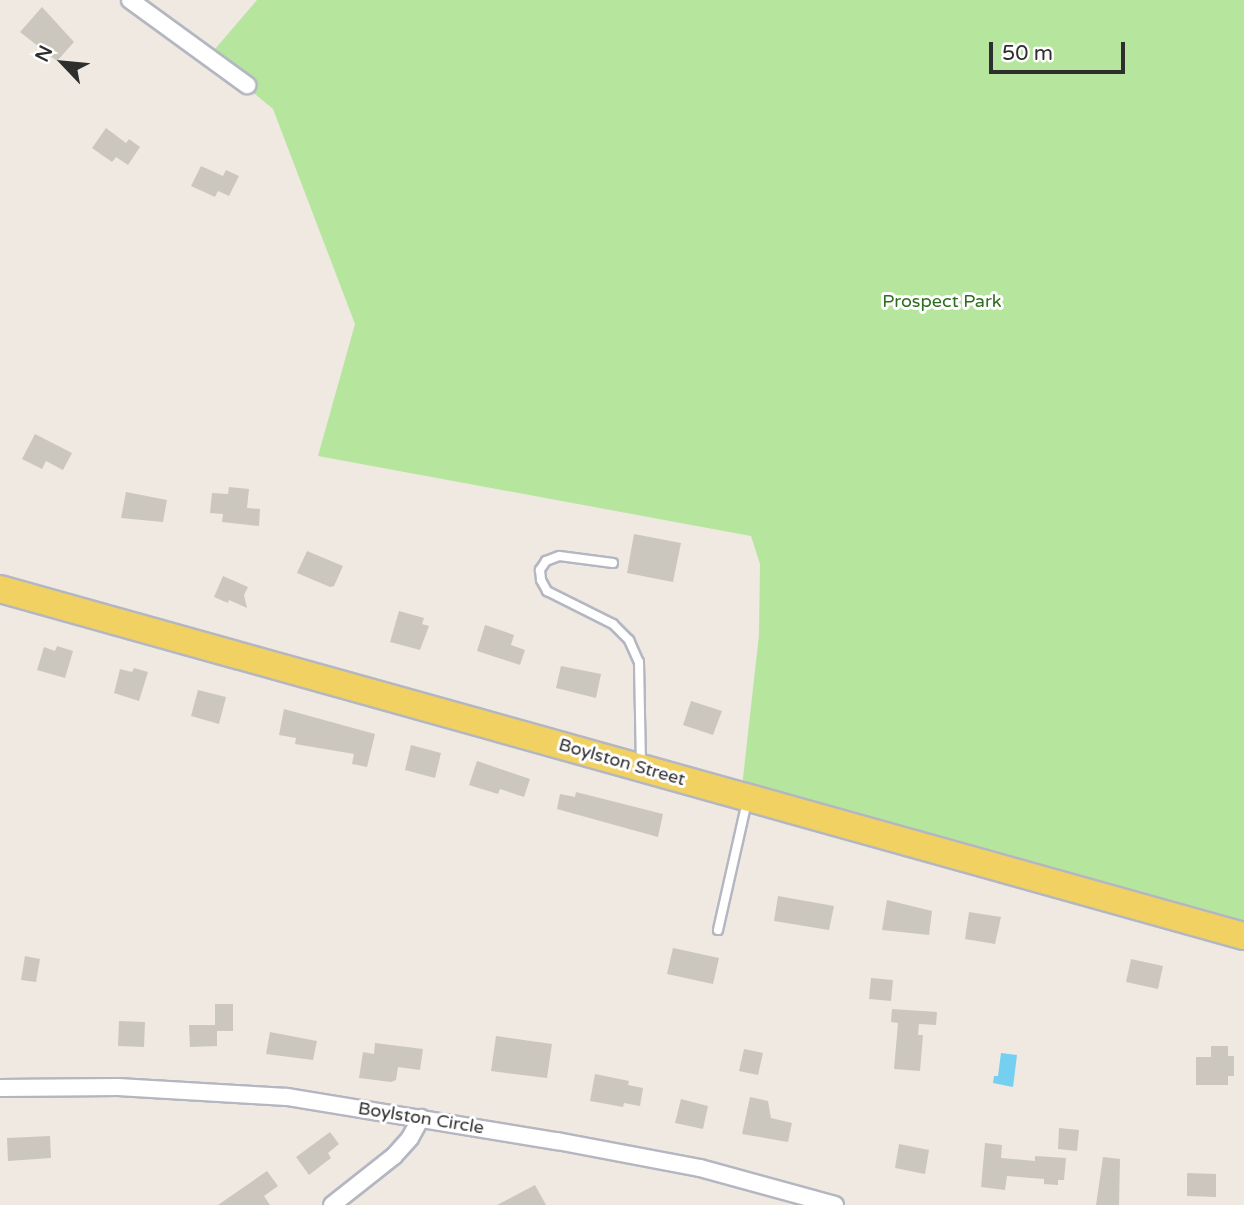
<!DOCTYPE html>
<html>
<head>
<meta charset="utf-8">
<style>
  body { margin:0 }
  #map { position:relative; width:1244px; height:1205px; overflow:hidden; background:#efe9e1; font-family:"Varela Round",sans-serif }
  div>[style] { position:absolute }
  .green>* { inset:0; background:#b6e59e }
  .water>* { inset:0; background:#75cff0 }
  .building>* { inset:0; background:#cbc7bf }
  .roads { filter:drop-shadow(2px 0 #b4b7c1) drop-shadow(-2px 0 #b4b7c1) drop-shadow(0 2px #b4b7c1) drop-shadow(0 -2px #b4b7c1) }
  .lane>* { height:8px; margin:-4px; padding:0 4px; transform-origin:4px; border-radius:4px; background:#fff }
  .street>* { height:16px; margin:-8px; padding:0 8px; transform-origin:8px; border-radius:8px; background:#fff }
  .primary>* { height:26px; margin:-13px; padding:0 13px; transform-origin:13px; border-radius:13px; background:#f2d163 }
  span { translate:-50% -50%; white-space:nowrap; text-align:center; line-height:1.15; -webkit-text-stroke:6px #fff; paint-order:stroke }
  .park-label { font-size:18px; color:#2c6e1b }
  .street-label { font-size:18px; color:#2e2e2e }
  .north { position:absolute; left:28px; top:28px; width:70px; height:70px; -webkit-text-stroke:5px #fff; paint-order:stroke; rotate:296deg; font-size:19px; font-weight:700; line-height:28px; text-align:center; color:#2e2e2e }
  .north::after { content:''; display:block; margin:auto; width:24px; height:32px; background:#2e2e2e; clip-path:polygon(50% 0,100% 100%,50% 72%,0 100%) }
  .scale { position:absolute; left:989px; top:42px; width:136px; height:32px; box-sizing:border-box; border:4px solid #2e2e2e; border-top:0; padding-left:9px; font-size:21px; line-height:24px; white-space:nowrap; color:#2e2e2e; -webkit-text-stroke:5px #fff; paint-order:stroke }
</style>
</head>
<body>
<div id="map">
  <div class="green">
    <i style="clip-path:polygon(257px 0,1244px 0,1244px 936px,741px 796px,759px 635px,760px 564px,751px 536px,318px 456px,355px 324px,273px 109px,209px 56px)"></i>
  </div>
  <div class="water">
    <i style="clip-path:polygon(1001px 1053px,1017px 1055px,1013px 1087px,993px 1083px,994px 1076px,998px 1076px)"></i>
  </div>
  <div class="building">
    <i style="clip-path:polygon(42px 7px,74px 42px,57px 61px,20px 32px)"></i>
    <i style="clip-path:polygon(106px 128px,126px 143px,129px 139px,140px 147px,128px 165px,116px 157px,112px 162px,92px 148px)"></i>
    <i style="clip-path:polygon(201px 166px,223px 176px,226px 170px,239px 176px,229px 196px,218px 191px,215px 197px,191px 186px)"></i>
    <i style="clip-path:polygon(35px 434px,72px 453px,63px 470px,46px 461px,42px 469px,22px 459px)"></i>
    <i style="clip-path:polygon(229px 487px,249px 489px,247px 508px,260px 509px,259px 526px,222px 522px,223px 514px,210px 513px,212px 493px,228px 494px)"></i>
    <i style="clip-path:polygon(126px 492px,167px 500px,163px 522px,121px 518px)"></i>
    <i style="clip-path:polygon(634px 534px,681px 543px,673px 582px,627px 573px)"></i>
    <i style="clip-path:polygon(307px 551px,343px 566px,334px 586px,330px 587px,297px 573px)"></i>
    <i style="clip-path:polygon(223px 576px,248px 587px,244px 595px,247px 608px,229px 600px,228px 603px,214px 597px)"></i>
    <i style="clip-path:polygon(399px 611px,424px 618px,422px 624px,429px 626px,420px 650px,390px 642px)"></i>
    <i style="clip-path:polygon(485px 625px,514px 635px,511px 645px,525px 650px,520px 665px,477px 651px)"></i>
    <i style="clip-path:polygon(57px 646px,73px 651px,65px 678px,37px 670px,44px 647px,55px 651px)"></i>
    <i style="clip-path:polygon(561px 666px,601px 674px,596px 698px,556px 688px)"></i>
    <i style="clip-path:polygon(134px 668px,148px 672px,139px 701px,114px 693px,120px 669px,132px 672px)"></i>
    <i style="clip-path:polygon(198px 690px,226px 697px,219px 724px,191px 716px)"></i>
    <i style="clip-path:polygon(691px 701px,722px 711px,713px 735px,683px 725px)"></i>
    <i style="clip-path:polygon(284px 709px,375px 734px,367px 767px,352px 764px,354px 754px,295px 744px,296px 738px,279px 735px)"></i>
    <i style="clip-path:polygon(411px 745px,441px 753px,435px 778px,405px 770px)"></i>
    <i style="clip-path:polygon(477px 761px,530px 779px,524px 797px,500px 789px,498px 794px,469px 785px)"></i>
    <i style="clip-path:polygon(576px 792px,663px 814px,658px 837px,557px 809px,560px 794px,575px 797px)"></i>
    <i style="clip-path:polygon(778px 896px,834px 906px,829px 930px,774px 921px)"></i>
    <i style="clip-path:polygon(887px 900px,932px 911px,929px 935px,882px 930px)"></i>
    <i style="clip-path:polygon(969px 912px,1001px 917px,995px 944px,965px 939px)"></i>
    <i style="clip-path:polygon(673px 948px,719px 958px,713px 984px,667px 974px)"></i>
    <i style="clip-path:polygon(25px 956px,40px 959px,36px 982px,21px 980px)"></i>
    <i style="clip-path:polygon(1131px 959px,1163px 966px,1158px 989px,1126px 982px)"></i>
    <i style="clip-path:polygon(871px 978px,893px 980px,891px 1001px,869px 999px)"></i>
    <i style="clip-path:polygon(215px 1004px,233px 1004px,233px 1031px,217px 1031px,217px 1046px,190px 1047px,189px 1025px,215px 1025px)"></i>
    <i style="clip-path:polygon(892px 1009px,937px 1012px,936px 1025px,919px 1024px,918px 1035px,923px 1035px,920px 1071px,894px 1069px,898px 1023px,891px 1022px)"></i>
    <i style="clip-path:polygon(119px 1021px,145px 1022px,144px 1047px,118px 1046px)"></i>
    <i style="clip-path:polygon(270px 1032px,317px 1041px,313px 1060px,266px 1054px)"></i>
    <i style="clip-path:polygon(496px 1036px,552px 1044px,547px 1078px,491px 1071px)"></i>
    <i style="clip-path:polygon(375px 1043px,423px 1049px,420px 1070px,398px 1067px,396px 1080px,391px 1082px,359px 1078px,363px 1052px,374px 1054px)"></i>
    <i style="clip-path:polygon(1211px 1046px,1228px 1046px,1228px 1056px,1234px 1056px,1234px 1076px,1228px 1076px,1228px 1085px,1196px 1085px,1196px 1057px,1211px 1057px)"></i>
    <i style="clip-path:polygon(744px 1049px,763px 1053px,758px 1075px,739px 1071px)"></i>
    <i style="clip-path:polygon(595px 1074px,629px 1081px,628px 1085px,643px 1088px,640px 1106px,624px 1103px,623px 1107px,590px 1101px)"></i>
    <i style="clip-path:polygon(750px 1097px,768px 1101px,771px 1118px,792px 1123px,788px 1142px,742px 1134px)"></i>
    <i style="clip-path:polygon(681px 1099px,708px 1106px,703px 1129px,675px 1123px)"></i>
    <i style="clip-path:polygon(1059px 1128px,1079px 1130px,1077px 1151px,1058px 1149px)"></i>
    <i style="clip-path:polygon(330px 1132px,339px 1144px,328px 1153px,331px 1158px,309px 1175px,296px 1157px)"></i>
    <i style="clip-path:polygon(50px 1136px,51px 1158px,8px 1161px,7px 1138px)"></i>
    <i style="clip-path:polygon(985px 1143px,1002px 1145px,1001px 1158px,1035px 1161px,1035px 1156px,1066px 1158px,1064px 1180px,1058px 1180px,1058px 1185px,1044px 1184px,1044px 1179px,1007px 1176px,1005px 1190px,981px 1187px)"></i>
    <i style="clip-path:polygon(899px 1144px,929px 1150px,925px 1174px,895px 1168px)"></i>
    <i style="clip-path:polygon(1103px 1157px,1120px 1159px,1119px 1205px,1096px 1205px)"></i>
    <i style="clip-path:polygon(267px 1171px,278px 1186px,264px 1196px,270px 1205px,218px 1205px)"></i>
    <i style="clip-path:polygon(1187px 1173px,1216px 1174px,1216px 1197px,1187px 1196px)"></i>
    <i style="clip-path:polygon(535px 1185px,546px 1205px,497px 1205px)"></i>
  </div>
  <div class="roads">
    <div class="lane">
      <i style="left:613px;top:563px;width:54px;rotate:-172.6deg"></i>
      <i style="left:559px;top:556px;width:14px;rotate:159deg"></i>
      <i style="left:546px;top:561px;width:11px;rotate:124deg"></i>
      <i style="left:540px;top:570px;width:10px;rotate:84deg"></i>
      <i style="left:541px;top:580px;width:13px;rotate:61deg"></i>
      <i style="left:547px;top:591px;width:74px;rotate:26.6deg"></i>
      <i style="left:613px;top:624px;width:23px;rotate:45deg"></i>
      <i style="left:629px;top:640px;width:24px;rotate:66deg"></i>
      <i style="left:639px;top:662px;width:102px;rotate:88.9deg"></i>
      <i style="left:718px;top:930px;width:132px;rotate:-77.3deg"></i>
    </div>
    <div class="street">
      <i style="left:130px;top:0;width:145px;rotate:36deg"></i>
      <i style="left:0;top:1088px;width:118px;rotate:-0.5deg"></i>
      <i style="left:118px;top:1087px;width:169px;rotate:3.4deg"></i>
      <i style="left:287px;top:1097px;width:274px;rotate:9.3deg"></i>
      <i style="left:557px;top:1141px;width:146px;rotate:10.7deg"></i>
      <i style="left:700px;top:1168px;width:140px;rotate:15.3deg"></i>
      <i style="left:332px;top:1205px;width:79px;rotate:-38.3deg"></i>
      <i style="left:394px;top:1156px;width:24px;rotate:-48deg"></i>
      <i style="left:410px;top:1138px;width:23px;rotate:-61deg"></i>
    </div>
    <div class="primary">
      <i style="left:0;top:589px;width:1291px;rotate:15.59deg"></i>
    </div>
  </div>
  <div class="park-label">
    <span style="left:942px;top:301px">Prospect Park</span>
  </div>
  <div class="street-label">
    <span style="left:622px;top:762px;rotate:16deg">Boylston Street</span>
    <span style="left:421px;top:1118px;rotate:9deg">Boylston Circle</span>
  </div>
  <div class="north">N</div>
  <div class="scale">50 m</div>
</div>
</body>
</html>
